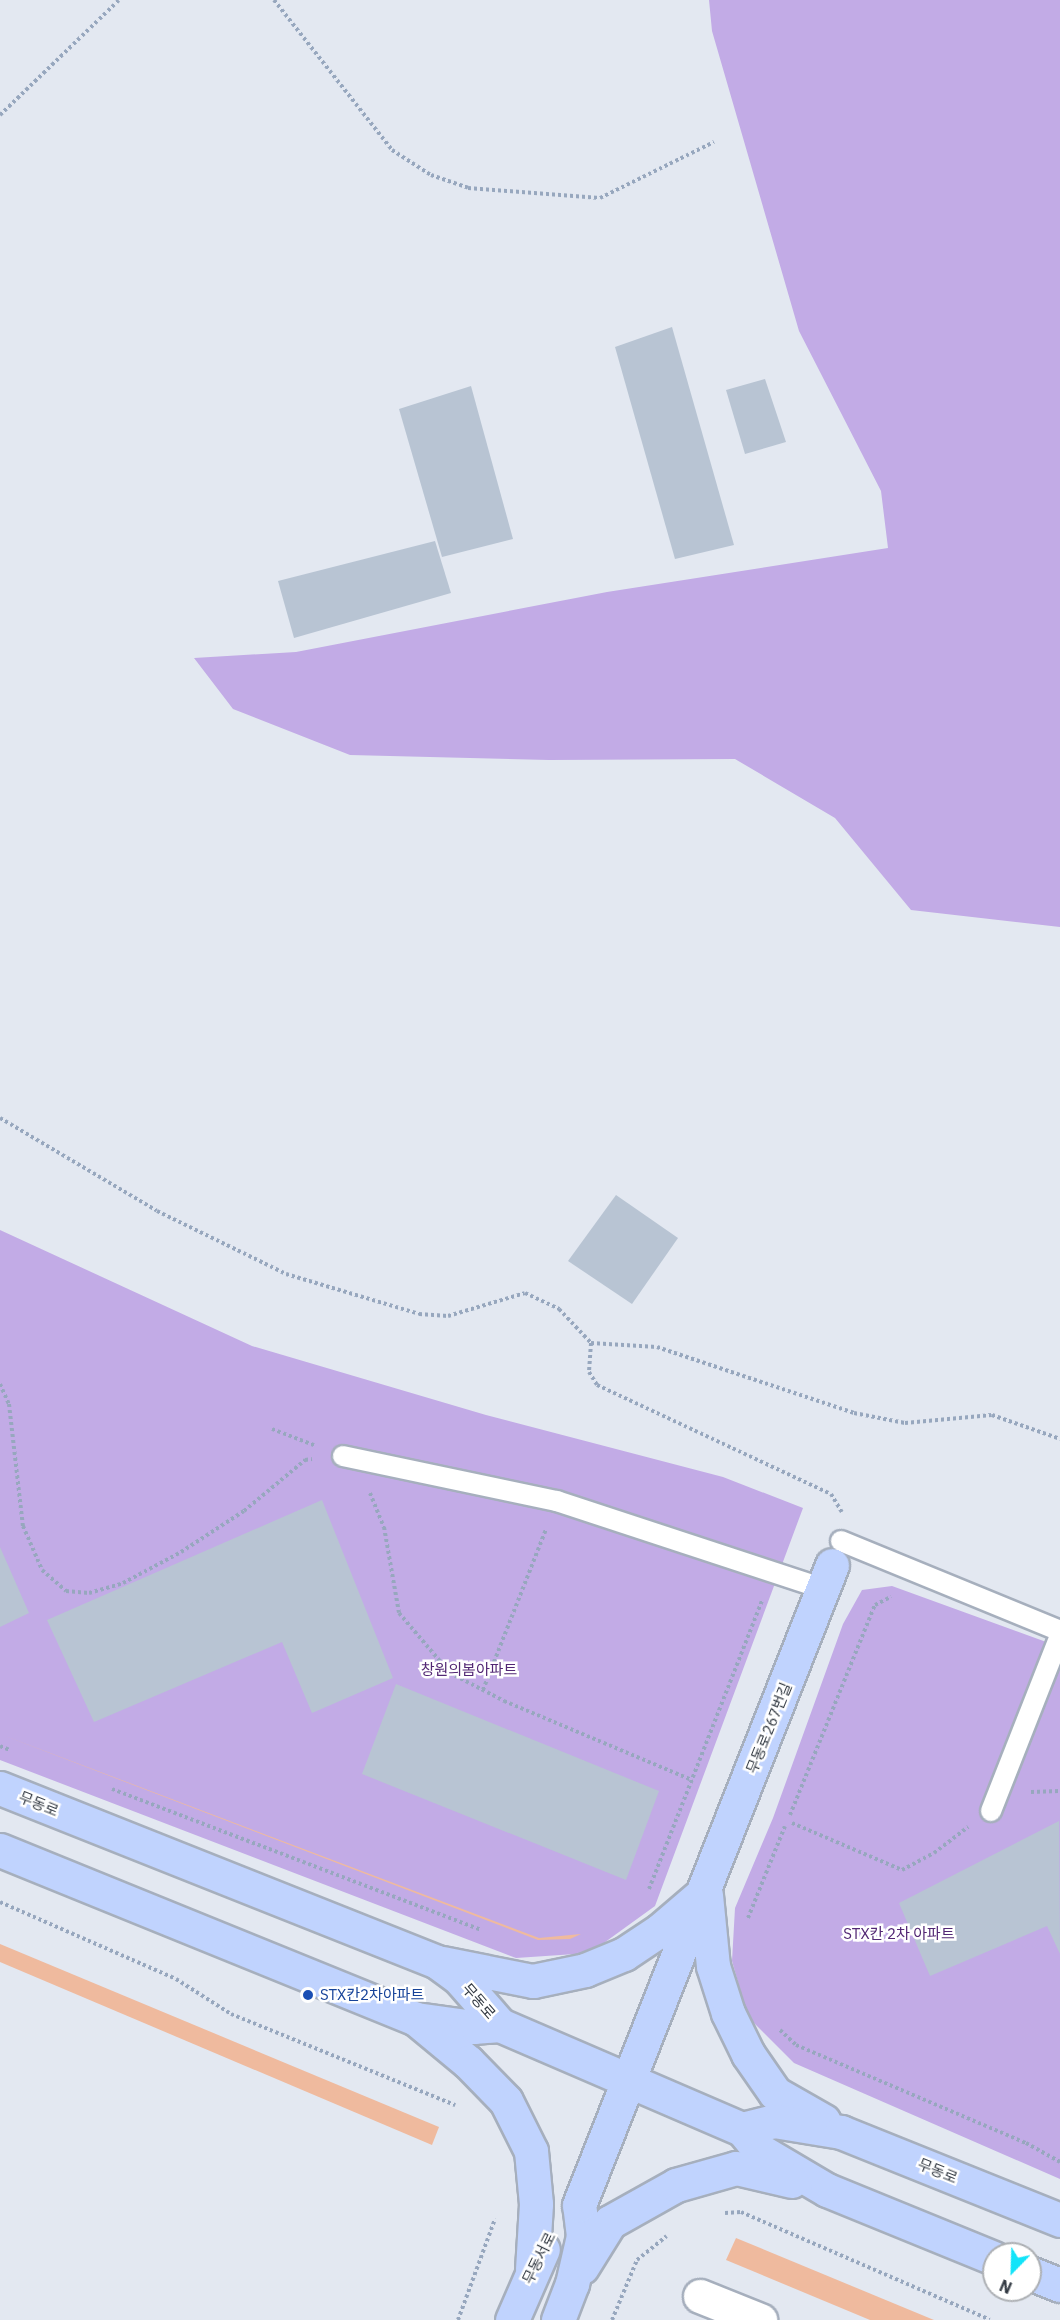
<!DOCTYPE html>
<html>
<head>
<meta charset="utf-8">
<style>
  body { margin:0 }
  #map { position:relative; width:1060px; height:2320px; overflow:hidden; background:#e3e8f1; font-family:"IBM Plex Sans","Noto Sans KR",sans-serif }
  div>[style] { position:absolute }
  .green>* { inset:0; background:#c2abe6 }
  .water>* { inset:0; background:#efba9e }
  .building>* { inset:0; background:#b8c4d3 }
  .path>* { height:4px; margin-top:-2px; transform-origin:0; background:repeating-linear-gradient(90deg,#97a7be 0 3px,transparent 0 6px) }
  .roads { filter:drop-shadow(2px 0 #a6afbd) drop-shadow(-2px 0 #a6afbd) drop-shadow(0 2px #a6afbd) drop-shadow(0 -2px #a6afbd) }
  .lane>* { height:20px; margin:-10px; padding:0 10px; transform-origin:10px; border-radius:10px; background:#fff }
  .street>* { height:33px; margin:-16.5px; padding:0 16.5px; transform-origin:16.5px; border-radius:16.5px; background:#fff }
  .secondary>* { height:33px; margin:-16.5px; padding:0 16.5px; transform-origin:16.5px; border-radius:16.5px; background:#c0d3fe }
  .dots>* { width:16px; height:16px; translate:-50% -50%; box-sizing:border-box; border:3px solid #fff; border-radius:50% }
  span { translate:-50% -50%; white-space:nowrap; text-align:center; line-height:1.15; -webkit-text-stroke:5px #fff; paint-order:stroke }
  .park-label { font-size:15px; color:#522774 }
  .street-label { font-size:15px; color:#333a43 }
  .transit-label { font-size:15px; color:#164399 }
  .left { translate:0 -50%; text-align:left }
  .north { position:absolute; left:982px; top:2242px; width:60px; height:60px; box-sizing:border-box; background:#fff; border:2px solid #adb0b4; border-radius:50%; rotate:203deg; font-size:16px; font-weight:700; line-height:24px; text-align:center; color:#333a43 }
  .north::after { content:''; display:block; margin:auto; width:21px; height:27px; background:#12e4f9; clip-path:polygon(50% 0,100% 100%,50% 72%,0 100%) }
</style>
</head>
<body>
<div id="map">
  <div class="green">
    <i style="clip-path:polygon(709px 0,1060px 0,1060px 927px,911px 910px,835px 818px,735px 759px,549px 760px,350px 755px,233px 709px,194px 658px,296px 652px,607px 592px,888px 548px,881px 491px,799px 331px,712px 31px)"></i>
    <i style="clip-path:polygon(0 1230px,252px 1346px,486px 1415px,723px 1477px,803px 1508px,655px 1906px,590px 1953px,516px 1958px,0 1760px)"></i>
    <i style="clip-path:polygon(892px 1586px,1060px 1647px,1060px 2179px,794px 2063px,748px 2017px,732px 1961px,735px 1908px,773px 1818px,843px 1624px,862px 1590px)"></i>
  </div>
  <div class="water">
    <i style="clip-path:polygon(0 1734px,539px 1938px,581px 1934px,570px 1939px,538px 1940px)"></i>
    <i style="clip-path:polygon(0 1944px,439px 2127px,432px 2145px,0 1962px)"></i>
    <i style="clip-path:polygon(736px 2238px,934px 2320px,870px 2320px,726px 2260px)"></i>
  </div>
  <div class="building">
    <i style="clip-path:polygon(672px 327px,734px 545px,675px 559px,615px 347px)"></i>
    <i style="clip-path:polygon(765px 379px,786px 442px,745px 454px,726px 390px)"></i>
    <i style="clip-path:polygon(471px 386px,513px 539px,442px 557px,399px 409px)"></i>
    <i style="clip-path:polygon(435px 541px,451px 593px,294px 638px,278px 581px)"></i>
    <i style="clip-path:polygon(616px 1195px,678px 1238px,632px 1304px,568px 1261px)"></i>
    <i style="clip-path:polygon(322px 1500px,393px 1678px,312px 1713px,282px 1642px,94px 1722px,47px 1620px)"></i>
    <i style="clip-path:polygon(0 1547px,29px 1613px,0 1627px)"></i>
    <i style="clip-path:polygon(396px 1684px,659px 1791px,626px 1880px,362px 1774px)"></i>
    <i style="clip-path:polygon(1059px 1821px,1060px 1954px,1047px 1926px,930px 1976px,899px 1903px)"></i>
  </div>
  <div class="path">
    <i style="left:274px;top:0;width:191px;rotate:51.8deg"></i>
    <i style="left:392px;top:150px;width:46px;rotate:32.7deg"></i>
    <i style="left:431px;top:175px;width:39px;rotate:19deg"></i>
    <i style="left:468px;top:188px;width:132px;rotate:4.3deg"></i>
    <i style="left:600px;top:198px;width:127px;rotate:-26.2deg"></i>
    <i style="left:0;top:115px;width:165px;rotate:-44deg"></i>
    <i style="left:0;top:1118px;width:182px;rotate:30.6deg"></i>
    <i style="left:157px;top:1211px;width:144px;rotate:26deg"></i>
    <i style="left:286px;top:1274px;width:139px;rotate:16.7deg"></i>
    <i style="left:419px;top:1314px;width:29px;rotate:4deg"></i>
    <i style="left:448px;top:1316px;width:80px;rotate:-16.6deg"></i>
    <i style="left:525px;top:1293px;width:38px;rotate:25deg"></i>
    <i style="left:559px;top:1309px;width:47px;rotate:46.7deg"></i>
    <i style="left:591px;top:1343px;width:29px;rotate:94deg"></i>
    <i style="left:589px;top:1372px;width:15px;rotate:58deg"></i>
    <i style="left:597px;top:1385px;width:258px;rotate:25deg"></i>
    <i style="left:831px;top:1494px;width:21px;rotate:59deg"></i>
    <i style="left:591px;top:1343px;width:66px;rotate:3.5deg"></i>
    <i style="left:657px;top:1347px;width:208px;rotate:18.5deg"></i>
    <i style="left:854px;top:1413px;width:52px;rotate:11.1deg"></i>
    <i style="left:905px;top:1423px;width:87px;rotate:-5.3deg"></i>
    <i style="left:992px;top:1415px;width:72px;rotate:19.4deg"></i>
    <i style="left:0;top:1384px;width:22px;rotate:66deg"></i>
    <i style="left:9px;top:1404px;width:123px;rotate:83.5deg"></i>
    <i style="left:23px;top:1526px;width:48px;rotate:66.6deg"></i>
    <i style="left:42px;top:1570px;width:32px;rotate:41deg"></i>
    <i style="left:66px;top:1591px;width:23px;rotate:5deg"></i>
    <i style="left:89px;top:1593px;width:35px;rotate:-16deg"></i>
    <i style="left:123px;top:1583px;width:66px;rotate:-28.1deg"></i>
    <i style="left:181px;top:1552px;width:75px;rotate:-33.1deg"></i>
    <i style="left:244px;top:1511px;width:80px;rotate:-39.9deg"></i>
    <i style="left:305px;top:1460px;width:7px;rotate:-8deg"></i>
    <i style="left:272px;top:1429px;width:45px;rotate:20.9deg"></i>
    <i style="left:370px;top:1493px;width:37px;rotate:68deg"></i>
    <i style="left:384px;top:1527px;width:87px;rotate:80.1deg"></i>
    <i style="left:399px;top:1613px;width:79px;rotate:49.6deg"></i>
    <i style="left:450px;top:1673px;width:61px;rotate:27.4deg"></i>
    <i style="left:504px;top:1701px;width:204px;rotate:22.8deg"></i>
    <i style="left:483px;top:1690px;width:173px;rotate:-68.6deg"></i>
    <i style="left:0;top:1746px;width:11px;rotate:22deg"></i>
    <i style="left:112px;top:1789px;width:395px;rotate:20.9deg"></i>
    <i style="left:1031px;top:1792px;width:29px;rotate:-2deg"></i>
    <i style="left:790px;top:1815px;width:227px;rotate:-68deg"></i>
    <i style="left:875px;top:1605px;width:18px;rotate:-27deg"></i>
    <i style="left:792px;top:1823px;width:120px;rotate:23.1deg"></i>
    <i style="left:902px;top:1870px;width:36px;rotate:-28deg"></i>
    <i style="left:934px;top:1853px;width:43px;rotate:-37.4deg"></i>
    <i style="left:649px;top:1889px;width:310px;rotate:-68.6deg"></i>
    <i style="left:0;top:1902px;width:192px;rotate:23.6deg"></i>
    <i style="left:176px;top:1979px;width:65px;rotate:32.5deg"></i>
    <i style="left:231px;top:2014px;width:242px;rotate:22.1deg"></i>
    <i style="left:748px;top:1918px;width:99px;rotate:-68.1deg"></i>
    <i style="left:780px;top:2030px;width:22px;rotate:43deg"></i>
    <i style="left:796px;top:2045px;width:250px;rotate:23.1deg"></i>
    <i style="left:1026px;top:2143px;width:39px;rotate:29deg"></i>
    <i style="left:725px;top:2213px;width:16px;rotate:-4deg"></i>
    <i style="left:741px;top:2212px;width:271px;rotate:23.4deg"></i>
    <i style="left:458px;top:2320px;width:108px;rotate:-69.9deg"></i>
    <i style="left:612px;top:2320px;width:65px;rotate:-67.4deg"></i>
    <i style="left:637px;top:2260px;width:38px;rotate:-39deg"></i>
  </div>
  <div class="roads">
    <div class="lane">
      <i style="left:343px;top:1456px;width:219px;rotate:11.9deg"></i>
      <i style="left:557px;top:1501px;width:281px;rotate:18.2deg"></i>
      <i style="left:841px;top:1541px;width:237px;rotate:22.3deg"></i>
      <i style="left:991px;top:1811px;width:188px;rotate:-68.5deg"></i>
    </div>
    <div class="street">
      <i style="left:700px;top:2296px;width:65px;rotate:21.8deg"></i>
    </div>
    <div class="secondary">
      <i style="left:0;top:1788px;width:470px;rotate:21.7deg"></i>
      <i style="left:437px;top:1962px;width:27px;rotate:36deg"></i>
      <i style="left:459px;top:1978px;width:62px;rotate:48.9deg"></i>
      <i style="left:0;top:1850px;width:449px;rotate:22.1deg"></i>
      <i style="left:416px;top:2019px;width:58px;rotate:8deg"></i>
      <i style="left:473px;top:2027px;width:27px;rotate:-4deg"></i>
      <i style="left:500px;top:2025px;width:263px;rotate:23.3deg"></i>
      <i style="left:742px;top:2129px;width:27px;rotate:51deg"></i>
      <i style="left:759px;top:2150px;width:79px;rotate:30.5deg"></i>
      <i style="left:827px;top:2190px;width:180px;rotate:22.2deg"></i>
      <i style="left:706px;top:1895px;width:71px;rotate:84.4deg"></i>
      <i style="left:713px;top:1966px;width:49px;rotate:72.3deg"></i>
      <i style="left:728px;top:2013px;width:46px;rotate:64deg"></i>
      <i style="left:748px;top:2054px;width:47px;rotate:55.3deg"></i>
      <i style="left:775px;top:2093px;width:56px;rotate:29.7deg"></i>
      <i style="left:442px;top:1963px;width:93px;rotate:11.2deg"></i>
      <i style="left:533px;top:1981px;width:53px;rotate:-11.9deg"></i>
      <i style="left:585px;top:1970px;width:42px;rotate:-22.3deg"></i>
      <i style="left:624px;top:1954px;width:43px;rotate:-33.7deg"></i>
      <i style="left:660px;top:1930px;width:55px;rotate:-40.6deg"></i>
      <i style="left:416px;top:2019px;width:67px;rotate:39.6deg"></i>
      <i style="left:468px;top:2062px;width:54px;rotate:45.7deg"></i>
      <i style="left:506px;top:2101px;width:56px;rotate:63.4deg"></i>
      <i style="left:531px;top:2151px;width:53px;rotate:84.6deg"></i>
      <i style="left:536px;top:2204px;width:65px;rotate:93.5deg"></i>
      <i style="left:742px;top:2129px;width:33px;rotate:-14deg"></i>
      <i style="left:774px;top:2121px;width:68px;rotate:9.3deg"></i>
      <i style="left:841px;top:2132px;width:236px;rotate:21.9deg"></i>
      <i style="left:582px;top:2267px;width:53px;rotate:-58.1deg"></i>
      <i style="left:610px;top:2222px;width:76px;rotate:-29.3deg"></i>
      <i style="left:676px;top:2185px;width:62px;rotate:-15.8deg"></i>
      <i style="left:736px;top:2168px;width:57px;rotate:13.1deg"></i>
      <i style="left:1030px;top:2273px;width:32px;rotate:22deg"></i>
      <i style="left:512px;top:2320px;width:77px;rotate:-66.4deg"></i>
      <i style="left:558px;top:2320px;width:39px;rotate:-69deg"></i>
      <i style="left:572px;top:2284px;width:49px;rotate:-77.1deg"></i>
      <i style="left:583px;top:2236px;width:31px;rotate:-97deg"></i>
      <i style="left:579px;top:2205px;width:688px;rotate:-68.43deg"></i>
    </div>
  </div>
  <div class="dots">
    <i style="left:308px;top:1995px;background:#1a4fb4"></i>
  </div>
  <div class="park-label">
    <span style="left:469px;top:1670px">창원의봄아파트</span>
    <span style="left:899px;top:1934px">STX칸 2차 아파트</span>
  </div>
  <div class="street-label">
    <span style="left:769px;top:1728px;rotate:-68deg">무동로267번길</span>
    <span style="left:39px;top:1804px;rotate:22deg">무동로</span>
    <span style="left:479px;top:2001px;rotate:49deg">무동로</span>
    <span style="left:938px;top:2171px;rotate:22deg">무동로</span>
    <span style="left:539px;top:2258px;rotate:-64deg">무동서로</span>
  </div>
  <div class="transit-label">
    <span class="left" style="left:320px;top:1995px">STX칸2차아파트</span>
  </div>
  <div class="north">N</div>
</div>
</body>
</html>
